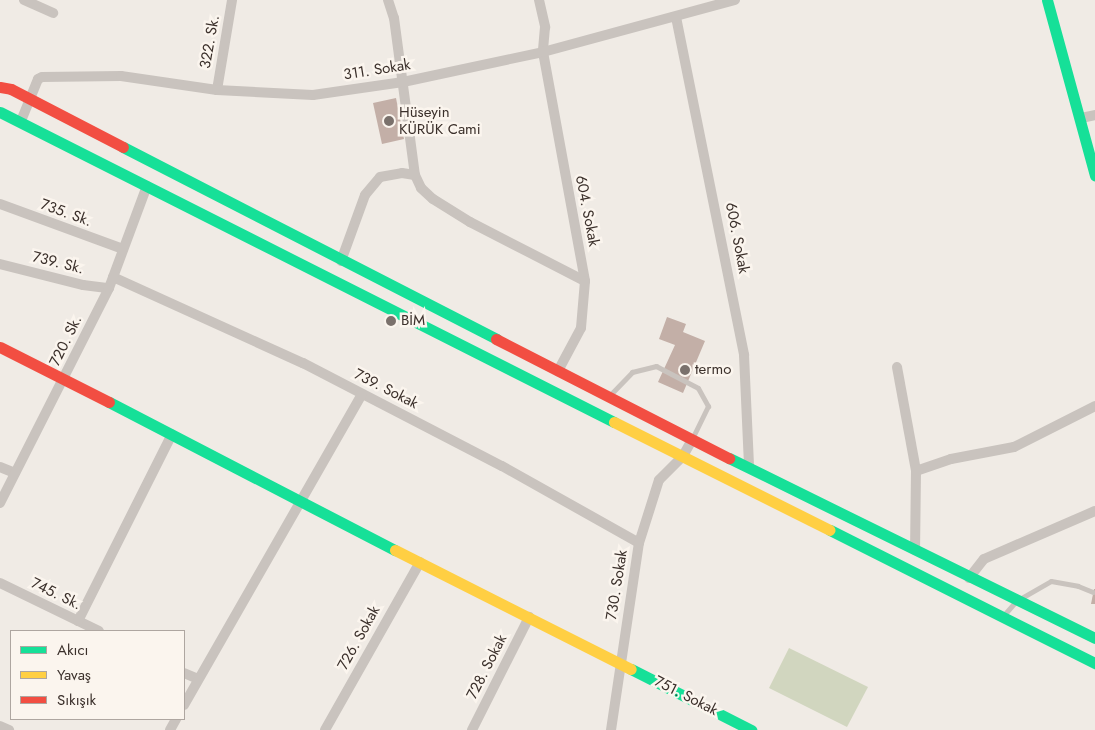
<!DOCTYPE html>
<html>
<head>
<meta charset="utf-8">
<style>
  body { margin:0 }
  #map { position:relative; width:1095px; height:730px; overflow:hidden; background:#f0ebe5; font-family:Jost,sans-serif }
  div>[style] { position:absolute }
  .green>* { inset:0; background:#d1d6bf }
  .building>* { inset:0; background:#c3afa7 }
  .lane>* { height:5px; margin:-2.5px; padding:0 2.5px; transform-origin:2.5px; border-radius:2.5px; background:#c9c3be }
  .street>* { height:10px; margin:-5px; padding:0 5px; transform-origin:5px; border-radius:5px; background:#c9c3be }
  .fast>* { height:11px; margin:-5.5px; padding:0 5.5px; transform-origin:5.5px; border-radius:5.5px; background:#16e098 }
  .slow>* { height:11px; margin:-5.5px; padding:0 5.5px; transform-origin:5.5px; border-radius:5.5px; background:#ffcf43 }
  .jam>* { height:11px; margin:-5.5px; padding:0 5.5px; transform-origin:5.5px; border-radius:5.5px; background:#f24e42 }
  .dots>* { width:14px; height:14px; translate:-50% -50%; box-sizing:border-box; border:2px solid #fbf5ee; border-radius:50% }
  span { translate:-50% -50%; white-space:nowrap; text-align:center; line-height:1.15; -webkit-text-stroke:5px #fbf5ee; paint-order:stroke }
  .street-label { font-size:15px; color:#3b302b }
  .poi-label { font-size:15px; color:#3b302b }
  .left { translate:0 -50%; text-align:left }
  .legend { position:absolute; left:10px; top:630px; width:175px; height:90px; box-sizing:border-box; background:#fbf5ee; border:1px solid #aea6a0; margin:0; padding:6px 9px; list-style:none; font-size:15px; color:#3b302b }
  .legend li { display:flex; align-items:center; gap:10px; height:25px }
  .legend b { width:25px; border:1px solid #aea6a0 }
</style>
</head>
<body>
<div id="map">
  <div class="green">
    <i style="clip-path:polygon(789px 648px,868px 687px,847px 727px,769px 688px)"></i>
  </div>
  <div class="building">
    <i style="clip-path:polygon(396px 98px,404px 139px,382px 144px,373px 103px)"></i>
    <i style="clip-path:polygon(667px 317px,686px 324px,683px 332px,705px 341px,683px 393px,658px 382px,675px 345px,659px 339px)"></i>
    <i style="clip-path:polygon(1094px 589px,1095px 589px,1095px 604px,1091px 604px)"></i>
  </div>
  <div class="lane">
    <i style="left:610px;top:395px;width:32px;rotate:-46deg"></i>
    <i style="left:632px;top:372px;width:25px;rotate:-14deg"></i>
    <i style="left:656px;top:366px;width:47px;rotate:27.6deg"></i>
    <i style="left:698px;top:388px;width:21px;rotate:61deg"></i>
    <i style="left:708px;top:406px;width:37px;rotate:116deg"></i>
    <i style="left:1003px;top:616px;width:20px;rotate:-49deg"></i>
    <i style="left:1016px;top:601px;width:40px;rotate:-29.7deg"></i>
    <i style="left:1051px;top:581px;width:27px;rotate:10deg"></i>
    <i style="left:1078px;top:586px;width:16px;rotate:22deg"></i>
  </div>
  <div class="street">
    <i style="left:24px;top:0;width:32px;rotate:24deg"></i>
    <i style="left:388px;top:0;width:19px;rotate:72deg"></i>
    <i style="left:394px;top:18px;width:158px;rotate:82.4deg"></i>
    <i style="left:415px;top:175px;width:14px;rotate:65deg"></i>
    <i style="left:421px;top:188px;width:16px;rotate:43deg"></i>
    <i style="left:433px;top:199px;width:44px;rotate:31.9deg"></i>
    <i style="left:470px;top:222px;width:129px;rotate:27.2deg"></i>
    <i style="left:539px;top:0;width:28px;rotate:77deg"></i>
    <i style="left:545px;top:27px;width:25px;rotate:95deg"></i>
    <i style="left:543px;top:52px;width:233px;rotate:79.6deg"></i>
    <i style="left:585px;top:281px;width:47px;rotate:94.9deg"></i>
    <i style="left:581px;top:328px;width:49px;rotate:118.1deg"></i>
    <i style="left:676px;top:17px;width:345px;rotate:78.6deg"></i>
    <i style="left:744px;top:355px;width:112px;rotate:87.4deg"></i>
    <i style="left:217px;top:90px;width:91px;rotate:-80.5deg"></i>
    <i style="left:1081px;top:118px;width:14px;rotate:-12deg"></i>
    <i style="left:21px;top:121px;width:45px;rotate:-68deg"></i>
    <i style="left:38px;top:79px;width:4px;rotate:-27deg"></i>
    <i style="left:42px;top:77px;width:79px;rotate:-0.7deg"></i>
    <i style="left:121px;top:76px;width:97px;rotate:8.3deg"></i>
    <i style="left:217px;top:90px;width:96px;rotate:3deg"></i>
    <i style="left:313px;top:95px;width:91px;rotate:-8.2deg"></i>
    <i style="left:403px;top:82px;width:143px;rotate:-12.1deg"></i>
    <i style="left:543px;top:52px;width:199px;rotate:-15.2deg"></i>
    <i style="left:0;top:204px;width:131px;rotate:20.1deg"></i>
    <i style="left:341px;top:261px;width:70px;rotate:-70deg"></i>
    <i style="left:365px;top:195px;width:23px;rotate:-50deg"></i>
    <i style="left:380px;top:177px;width:22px;rotate:-10deg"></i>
    <i style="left:402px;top:173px;width:13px;rotate:9deg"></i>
    <i style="left:0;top:264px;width:86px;rotate:14.2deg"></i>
    <i style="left:83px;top:285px;width:26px;rotate:7deg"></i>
    <i style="left:113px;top:277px;width:209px;rotate:24.4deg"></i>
    <i style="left:303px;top:363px;width:224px;rotate:27.4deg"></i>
    <i style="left:502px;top:466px;width:157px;rotate:29.3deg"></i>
    <i style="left:897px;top:367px;width:106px;rotate:79.6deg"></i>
    <i style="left:916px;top:471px;width:79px;rotate:90.7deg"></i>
    <i style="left:0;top:467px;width:16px;rotate:22deg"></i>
    <i style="left:916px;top:471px;width:37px;rotate:-19deg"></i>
    <i style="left:951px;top:459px;width:64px;rotate:-10.8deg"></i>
    <i style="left:1014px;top:447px;width:91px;rotate:-26.8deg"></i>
    <i style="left:0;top:503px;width:241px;rotate:-63.1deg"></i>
    <i style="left:109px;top:288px;width:109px;rotate:-69.6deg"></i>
    <i style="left:969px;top:578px;width:24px;rotate:-52deg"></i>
    <i style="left:984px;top:559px;width:121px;rotate:-23.4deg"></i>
    <i style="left:0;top:583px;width:110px;rotate:25.9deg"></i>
    <i style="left:78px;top:621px;width:209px;rotate:-63.3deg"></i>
    <i style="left:184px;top:673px;width:15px;rotate:23deg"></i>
    <i style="left:184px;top:705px;width:358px;rotate:-60.2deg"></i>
    <i style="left:0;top:726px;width:10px;rotate:24deg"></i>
    <i style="left:170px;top:730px;width:13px;rotate:-61deg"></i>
    <i style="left:325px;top:730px;width:193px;rotate:-60.5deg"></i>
    <i style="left:472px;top:730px;width:127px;rotate:-63.2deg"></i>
    <i style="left:611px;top:730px;width:189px;rotate:-81.5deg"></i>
    <i style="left:639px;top:543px;width:66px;rotate:-72.4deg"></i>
    <i style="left:659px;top:480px;width:34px;rotate:-45deg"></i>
    <i style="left:683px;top:456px;width:18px;rotate:-61deg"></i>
  </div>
  <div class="fast">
    <i style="left:1047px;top:0;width:182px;rotate:74.7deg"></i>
    <i style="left:0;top:112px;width:688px;rotate:26.79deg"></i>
    <i style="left:123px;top:147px;width:420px;rotate:27.2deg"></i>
    <i style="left:109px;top:402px;width:322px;rotate:27.4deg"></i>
    <i style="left:729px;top:458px;width:408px;rotate:26.2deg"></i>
    <i style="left:830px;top:530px;width:297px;rotate:26.7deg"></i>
    <i style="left:631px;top:669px;width:135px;rotate:26.9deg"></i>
  </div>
  <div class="slow">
    <i style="left:614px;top:422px;width:241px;rotate:26.6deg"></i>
    <i style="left:395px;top:550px;width:264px;rotate:26.8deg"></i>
  </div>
  <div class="jam">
    <i style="left:0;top:87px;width:11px;rotate:10deg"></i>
    <i style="left:11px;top:89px;width:126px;rotate:27.4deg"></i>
    <i style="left:496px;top:339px;width:262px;rotate:27.1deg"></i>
    <i style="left:0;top:347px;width:122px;rotate:26.8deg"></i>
  </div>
  <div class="dots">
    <i style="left:389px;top:121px;background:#7a716c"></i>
    <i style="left:391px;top:321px;background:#7a716c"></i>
    <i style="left:685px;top:370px;background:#7a716c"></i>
  </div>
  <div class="street-label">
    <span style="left:210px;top:42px;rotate:-80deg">322. Sk.</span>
    <span style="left:377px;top:70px;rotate:-9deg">311. Sokak</span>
    <span style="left:587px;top:211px;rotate:79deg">604. Sokak</span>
    <span style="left:66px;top:213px;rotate:20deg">735. Sk.</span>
    <span style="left:737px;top:238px;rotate:79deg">606. Sokak</span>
    <span style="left:58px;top:263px;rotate:14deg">739. Sk.</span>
    <span style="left:66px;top:341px;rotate:-64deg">720. Sk.</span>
    <span style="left:386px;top:389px;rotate:27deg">739. Sokak</span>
    <span style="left:617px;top:585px;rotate:-81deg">730. Sokak</span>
    <span style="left:56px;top:594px;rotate:26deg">745. Sk.</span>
    <span style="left:359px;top:638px;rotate:-61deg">726. Sokak</span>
    <span style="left:487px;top:667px;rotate:-63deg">728. Sokak</span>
    <span style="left:686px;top:696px;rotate:27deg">751. Sokak</span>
  </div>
  <div class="poi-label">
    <span class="left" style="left:399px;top:121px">Hüseyin<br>KÜRÜK Cami</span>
    <span class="left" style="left:401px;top:321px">BİM</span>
    <span class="left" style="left:695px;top:370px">termo</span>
  </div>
  <ul class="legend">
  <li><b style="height:6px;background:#16e098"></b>Akıcı</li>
  <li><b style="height:6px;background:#ffcf43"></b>Yavaş</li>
  <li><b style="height:6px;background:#f24e42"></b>Sıkışık</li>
  </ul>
</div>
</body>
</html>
